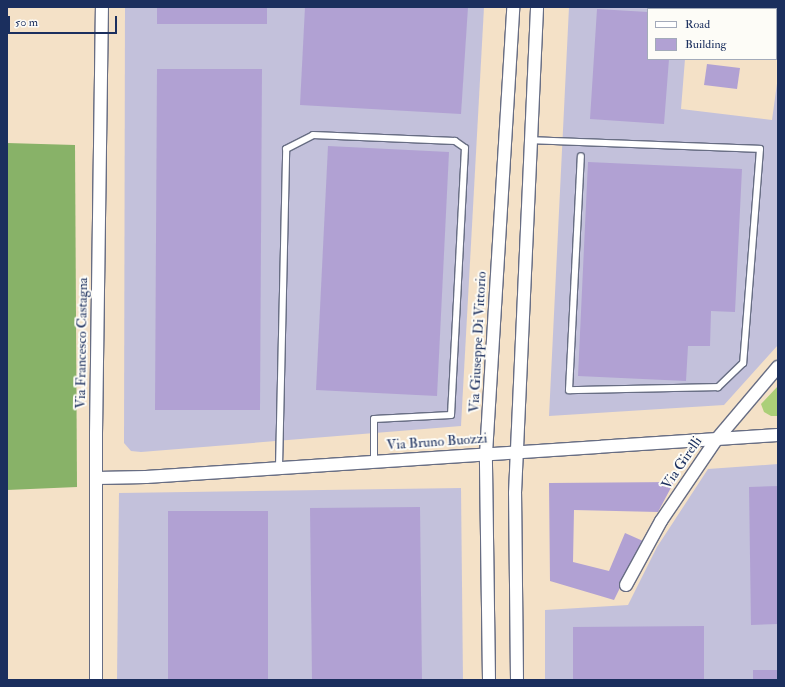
<!DOCTYPE html>
<html>
<head>
<meta charset="utf-8">
<style>
  body { margin:0 }
  #map { position:relative; width:785px; height:687px; overflow:hidden; background:#f4e1c7; font-family:"IM FELL Double Pica",serif }
  div>[style] { position:absolute }
  .industrial>* { inset:0; background:#c3c1db }
  .green>* { inset:0; background:#abcf78 }
  .forest>* { inset:0; background:#88b268 }
  .building>* { inset:0; background:#b1a1d3 }
  .roads { filter:drop-shadow(1px 0 #676d83) drop-shadow(-1px 0 #676d83) drop-shadow(0 1px #676d83) drop-shadow(0 -1px #676d83) }
  .lane>* { height:6px; margin:-3px; padding:0 3px; transform-origin:3px; border-radius:3px; background:#fff }
  .street>* { height:12px; margin:-6px; padding:0 6px; transform-origin:6px; border-radius:6px; background:#fff }
  span { translate:-50% -50%; white-space:nowrap; text-align:center; line-height:1.15; -webkit-text-stroke:4px #fdfcf7; paint-order:stroke }
  .street-label { font-size:14px; color:#1b2f5e }
  .frame { position:absolute; inset:0; border:8px solid #1b2f5e; pointer-events:none }
  .legend { position:absolute; left:647px; top:8px; width:130px; height:52px; box-sizing:border-box; background:#fdfcf7; border:1px solid #a3aaba; margin:0; padding:5px 7px; list-style:none; font-size:12px; color:#1b2f5e }
  .legend li { display:flex; align-items:center; gap:8px; height:20px }
  .legend b { width:20px; border:1px solid #a3aaba }
  .scale { position:absolute; left:8px; top:16px; width:109px; height:18px; box-sizing:border-box; border:2px solid #1b2f5e; border-top:0; padding-left:5px; font-size:12px; line-height:14px; white-space:nowrap; color:#1b2f5e; -webkit-text-stroke:3px #fdfcf7; paint-order:stroke }
</style>
</head>
<body>
<div id="map">
  <div class="industrial">
    <i style="clip-path:polygon(125px 7px,484px 7px,461px 426px,141px 452px,131px 451px,124px 443px)"></i>
    <i style="clip-path:polygon(569px 7px,688px 7px,648px 9px,648px 59px,685px 59px,681px 109px,772px 120px,778px 76px,778px 345px,724px 405px,549px 416px)"></i>
    <i style="clip-path:polygon(708px 7px,778px 7px,778px 13px,776px 9px)"></i>
    <i style="clip-path:polygon(778px 464px,778px 680px,545px 680px,545px 610px,628px 605px,657px 547px,708px 469px)"></i>
    <i style="clip-path:polygon(461px 488px,463px 680px,117px 680px,119px 493px)"></i>
  </div>
  <div class="green">
    <i style="clip-path:polygon(778px 386px,778px 416px,771px 416px,764px 412px,761px 404px)"></i>
  </div>
  <div class="forest">
    <i style="clip-path:polygon(7px 143px,75px 145px,77px 487px,7px 490px)"></i>
  </div>
  <div class="building">
    <i style="clip-path:polygon(157px 7px,267px 7px,267px 24px,157px 24px)"></i>
    <i style="clip-path:polygon(305px 7px,468px 7px,461px 114px,300px 105px)"></i>
    <i style="clip-path:polygon(597px 9px,648px 12px,648px 59px,669px 59px,664px 124px,590px 119px)"></i>
    <i style="clip-path:polygon(776px 29px,778px 29px,778px 47px,776px 46px)"></i>
    <i style="clip-path:polygon(707px 64px,740px 68px,737px 89px,704px 85px)"></i>
    <i style="clip-path:polygon(157px 69px,262px 69px,260px 410px,155px 410px)"></i>
    <i style="clip-path:polygon(328px 146px,449px 152px,437px 396px,316px 390px)"></i>
    <i style="clip-path:polygon(588px 162px,742px 169px,735px 312px,711px 311px,710px 346px,688px 346px,686px 381px,578px 376px)"></i>
    <i style="clip-path:polygon(674px 482px,658px 512px,574px 510px,573px 562px,609px 571px,625px 533px,643px 541px,614px 600px,550px 581px,549px 483px)"></i>
    <i style="clip-path:polygon(778px 486px,778px 624px,751px 625px,749px 487px)"></i>
    <i style="clip-path:polygon(420px 507px,422px 680px,312px 680px,310px 508px)"></i>
    <i style="clip-path:polygon(168px 511px,268px 511px,268px 680px,168px 680px)"></i>
    <i style="clip-path:polygon(704px 626px,704px 680px,573px 680px,573px 627px)"></i>
    <i style="clip-path:polygon(753px 670px,778px 670px,778px 680px,753px 680px)"></i>
  </div>
  <div class="roads">
    <div class="lane">
      <i style="left:530px;top:140px;width:230px;rotate:2.2deg"></i>
      <i style="left:760px;top:149px;width:215px;rotate:94.5deg"></i>
      <i style="left:743px;top:363px;width:35px;rotate:136deg"></i>
      <i style="left:718px;top:387px;width:149px;rotate:178.8deg"></i>
      <i style="left:569px;top:390px;width:234px;rotate:-87.1deg"></i>
      <i style="left:279px;top:467px;width:318px;rotate:-88.7deg"></i>
      <i style="left:286px;top:149px;width:30px;rotate:-27deg"></i>
      <i style="left:313px;top:135px;width:142px;rotate:2.4deg"></i>
      <i style="left:455px;top:141px;width:12px;rotate:35deg"></i>
      <i style="left:465px;top:148px;width:267px;rotate:93deg"></i>
      <i style="left:451px;top:415px;width:77px;rotate:177deg"></i>
      <i style="left:374px;top:419px;width:42px;rotate:90deg"></i>
    </div>
    <div class="street">
      <i style="left:97px;top:478px;width:49px;rotate:-1.2deg"></i>
      <i style="left:146px;top:477px;width:633px;rotate:-3.8deg"></i>
      <i style="left:626px;top:585px;width:73px;rotate:-61.3deg"></i>
      <i style="left:661px;top:521px;width:98px;rotate:-55.8deg"></i>
      <i style="left:716px;top:440px;width:96px;rotate:-49.7deg"></i>
      <i style="left:96px;top:680px;width:247px;rotate:-90deg"></i>
      <i style="left:96px;top:433px;width:426px;rotate:-89.2deg"></i>
      <i style="left:489px;top:680px;width:226px;rotate:-90.8deg"></i>
      <i style="left:486px;top:454px;width:448px;rotate:-86.5deg"></i>
      <i style="left:517px;top:680px;width:187px;rotate:-90.6deg"></i>
      <i style="left:515px;top:493px;width:486px;rotate:-87.4deg"></i>
    </div>
  </div>
  <div class="street-label">
    <span style="left:478px;top:342px;rotate:-87deg">Via Giuseppe Di Vittorio</span>
    <span style="left:82px;top:343px;rotate:-89deg">Via Francesco Castagna</span>
    <span style="left:437px;top:442px;rotate:-4deg">Via Bruno Buozzi</span>
    <span style="left:682px;top:463px;rotate:-56deg">Via Girelli</span>
  </div>
  <div class="frame"></div>
  <ul class="legend">
  <li><b style="height:5px;background:#fff"></b>Road</li>
  <li><b style="height:11px;background:#b1a1d3"></b>Building</li>
  </ul>
  <div class="scale">50 m</div>
</div>
</body>
</html>
